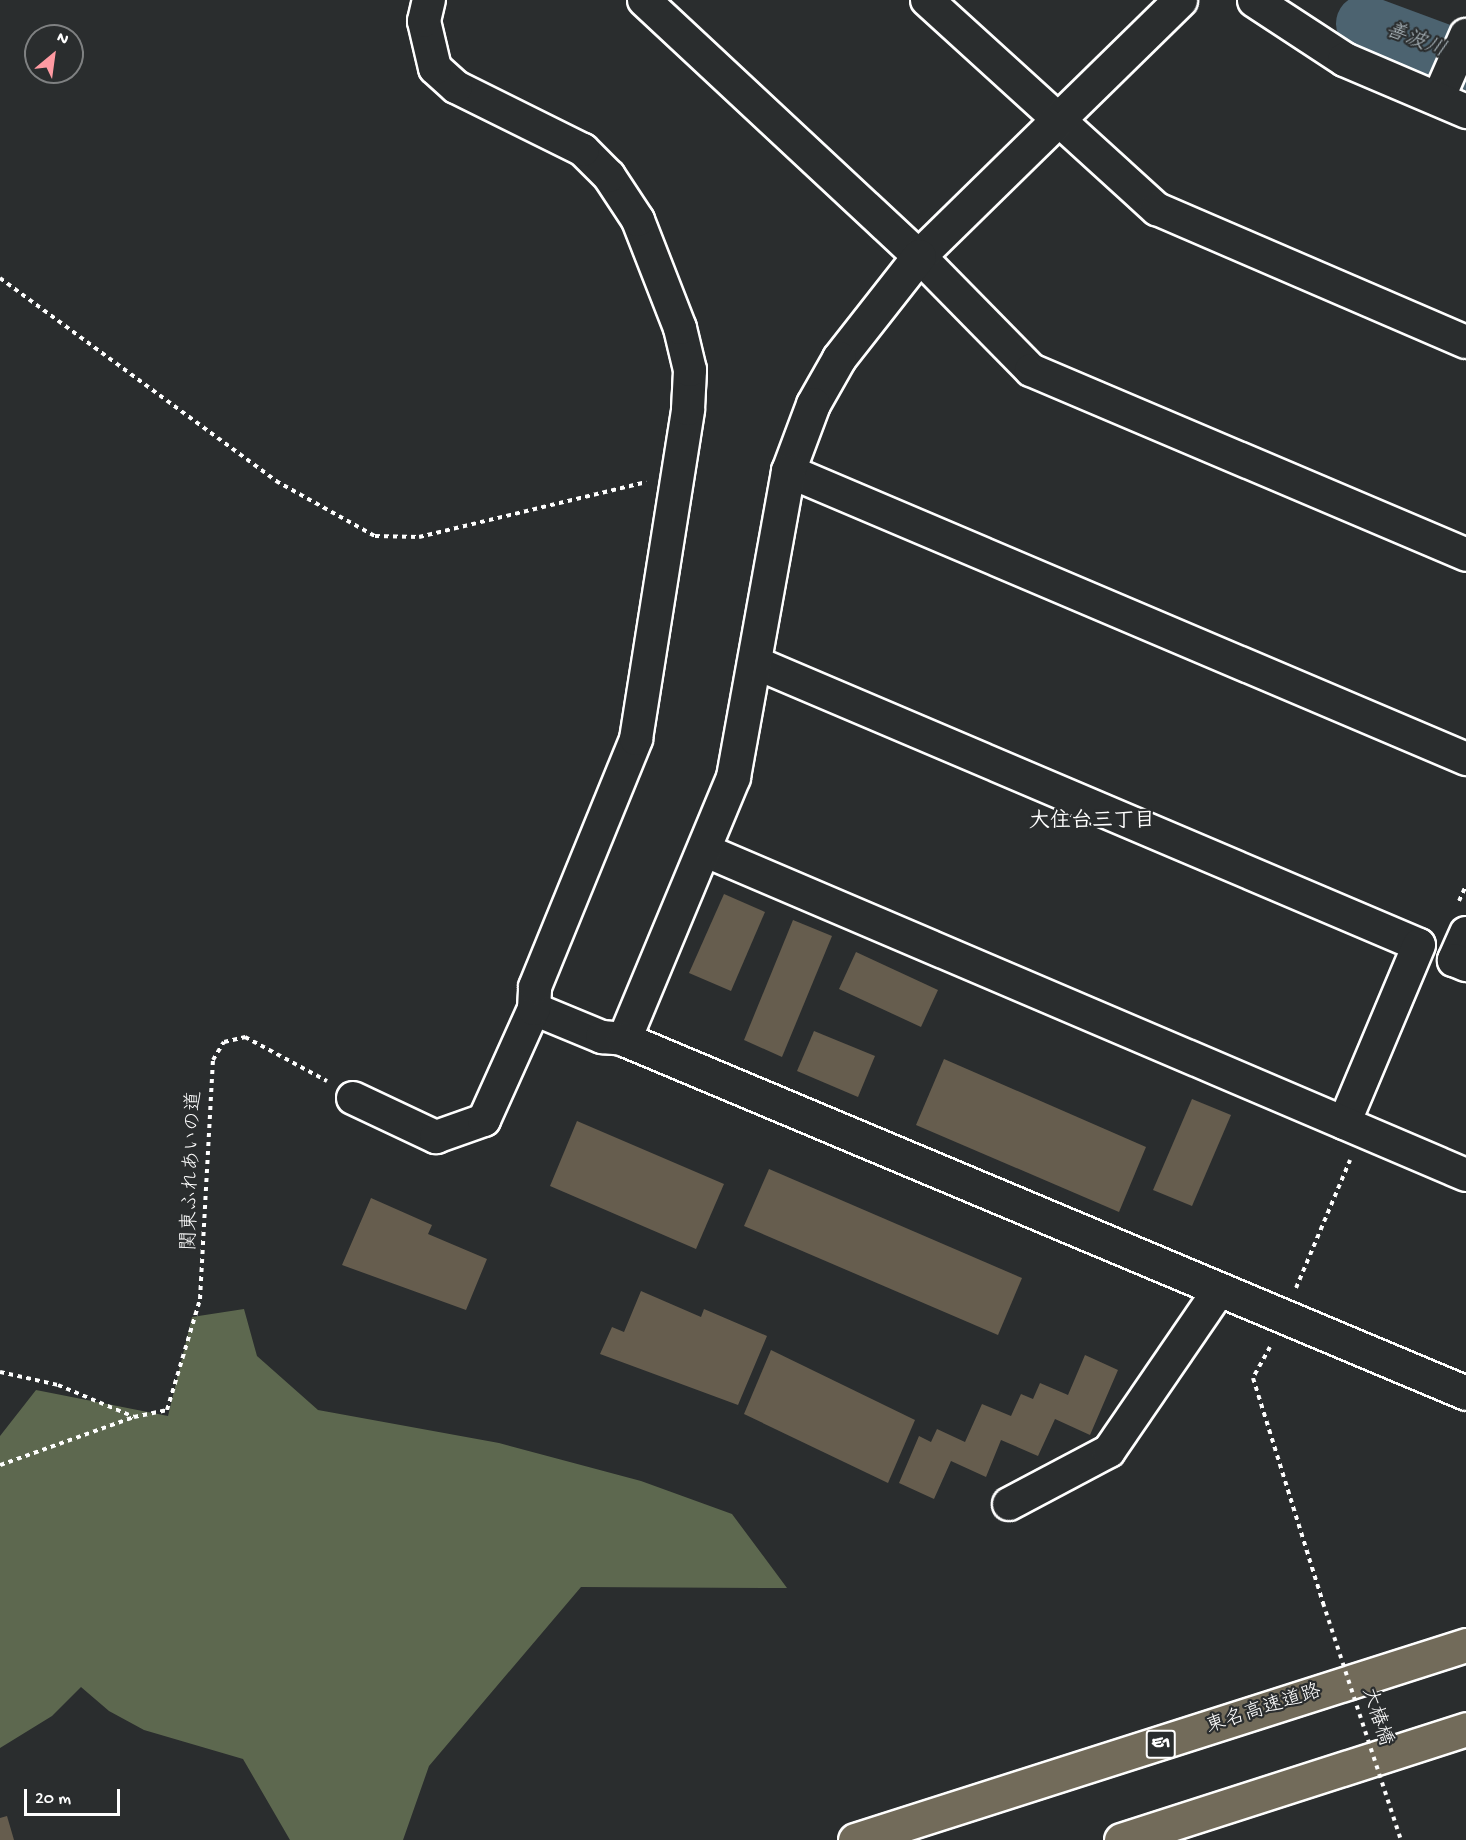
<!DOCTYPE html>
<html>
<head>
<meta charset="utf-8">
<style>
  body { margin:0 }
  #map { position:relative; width:1466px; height:1840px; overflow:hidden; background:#2a2d2e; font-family:"Gochi Hand","Klee One",sans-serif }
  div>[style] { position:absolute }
  .green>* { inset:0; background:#5d684f }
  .river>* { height:57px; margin:-28.5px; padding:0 28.5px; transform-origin:28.5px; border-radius:28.5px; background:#4c6370 }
  .building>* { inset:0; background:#665d4e }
  .path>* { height:4px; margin-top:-2px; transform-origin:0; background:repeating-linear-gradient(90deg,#fff 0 4.5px,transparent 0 9px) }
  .roads { filter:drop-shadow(2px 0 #fff) drop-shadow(-2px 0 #fff) drop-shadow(0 2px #fff) drop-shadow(0 -2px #fff) }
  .minor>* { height:32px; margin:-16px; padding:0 16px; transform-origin:16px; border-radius:16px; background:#2a2d2e }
  .tertiary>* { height:33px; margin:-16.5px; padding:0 16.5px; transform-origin:16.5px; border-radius:16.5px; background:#2a2d2e }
  .motorway>* { height:33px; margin:-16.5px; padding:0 16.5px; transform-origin:16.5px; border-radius:16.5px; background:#726b5a }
  .path-bridge>* { height:4px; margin-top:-2px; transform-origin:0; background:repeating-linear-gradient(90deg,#fff 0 4.5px,transparent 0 9px) }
  span { translate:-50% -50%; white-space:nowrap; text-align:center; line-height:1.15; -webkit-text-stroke:4.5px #2a2d2e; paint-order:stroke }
  .shield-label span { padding:2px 4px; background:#2a2d2e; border:2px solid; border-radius:4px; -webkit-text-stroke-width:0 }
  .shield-label { font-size:18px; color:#fff; font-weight:700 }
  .street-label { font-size:20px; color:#fff }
  .water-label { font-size:21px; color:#aeb9bf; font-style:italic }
  .neighbourhood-label { font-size:21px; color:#fff; font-weight:700 }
  .north { position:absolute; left:24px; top:24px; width:60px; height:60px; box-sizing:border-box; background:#2a2d2e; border:2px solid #7f8182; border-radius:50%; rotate:29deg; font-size:16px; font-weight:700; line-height:24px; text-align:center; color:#fff }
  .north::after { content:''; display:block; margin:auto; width:21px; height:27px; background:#ff9aa2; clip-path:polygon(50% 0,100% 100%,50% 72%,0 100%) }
  .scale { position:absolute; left:24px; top:1789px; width:96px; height:27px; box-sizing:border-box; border:3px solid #fff; border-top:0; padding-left:8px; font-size:18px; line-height:21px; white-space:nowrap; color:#fff; -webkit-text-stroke:4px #2a2d2e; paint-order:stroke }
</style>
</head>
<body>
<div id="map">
  <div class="green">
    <i style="clip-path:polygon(244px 1309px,257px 1356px,318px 1410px,499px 1443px,641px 1481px,732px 1514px,787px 1588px,581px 1587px,429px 1766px,403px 1840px,290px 1840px,243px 1759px,144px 1730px,109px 1711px,81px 1687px,52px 1716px,0 1748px,0 1436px,36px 1390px,168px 1416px,192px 1317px)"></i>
  </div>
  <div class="river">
    <i style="left:1364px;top:23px;width:109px;rotate:20.4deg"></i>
  </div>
  <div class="building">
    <i style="clip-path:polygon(724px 894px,765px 912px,731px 991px,689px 973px)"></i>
    <i style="clip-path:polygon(793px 920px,832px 936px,782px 1057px,744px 1040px)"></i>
    <i style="clip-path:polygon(856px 952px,938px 990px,921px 1027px,839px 989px)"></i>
    <i style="clip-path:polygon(814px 1031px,875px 1056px,858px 1097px,797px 1071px)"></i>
    <i style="clip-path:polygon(944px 1059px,1146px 1147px,1119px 1212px,916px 1125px)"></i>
    <i style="clip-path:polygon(1192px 1099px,1231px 1115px,1192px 1206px,1153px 1190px)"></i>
    <i style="clip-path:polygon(577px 1121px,724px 1184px,696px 1249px,550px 1186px)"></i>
    <i style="clip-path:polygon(769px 1169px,1022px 1278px,998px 1335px,744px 1226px)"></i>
    <i style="clip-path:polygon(371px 1198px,432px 1225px,428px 1234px,487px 1259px,466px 1310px,342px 1265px)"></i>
    <i style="clip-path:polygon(641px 1291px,701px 1317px,704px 1309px,767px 1336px,738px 1405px,600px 1354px,612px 1327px,624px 1332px)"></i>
    <i style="clip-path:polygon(771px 1350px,915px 1420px,888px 1483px,744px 1414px)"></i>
    <i style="clip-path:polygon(1085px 1355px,1118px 1370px,1090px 1435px,1055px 1419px,1038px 1456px,1001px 1440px,986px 1477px,951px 1461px,934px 1499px,899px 1483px,919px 1436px,931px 1442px,937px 1429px,965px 1442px,982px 1404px,1011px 1416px,1021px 1394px,1033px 1399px,1040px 1383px,1068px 1395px)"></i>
    <i style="clip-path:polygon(7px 1816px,14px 1840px,0 1840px,0 1818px)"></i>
  </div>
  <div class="path">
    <i style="left:0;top:278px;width:343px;rotate:36.3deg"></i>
    <i style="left:276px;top:481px;width:113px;rotate:29.1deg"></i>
    <i style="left:375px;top:536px;width:44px;rotate:1.3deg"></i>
    <i style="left:419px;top:537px;width:234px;rotate:-13.6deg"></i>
    <i style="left:1459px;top:901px;width:17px;rotate:-66deg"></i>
    <i style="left:1296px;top:1288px;width:139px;rotate:-67.1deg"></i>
    <i style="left:1270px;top:1347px;width:35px;rotate:119deg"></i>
    <i style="left:1253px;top:1378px;width:236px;rotate:72.7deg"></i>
    <i style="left:0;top:1372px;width:59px;rotate:12.6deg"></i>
    <i style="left:58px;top:1385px;width:82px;rotate:22.8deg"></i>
    <i style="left:134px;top:1417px;width:34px;rotate:-12deg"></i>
    <i style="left:167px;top:1410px;width:116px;rotate:-73.4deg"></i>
    <i style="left:200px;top:1299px;width:239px;rotate:-86.9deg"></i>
    <i style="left:213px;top:1060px;width:21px;rotate:-59deg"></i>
    <i style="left:224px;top:1042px;width:22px;rotate:-13deg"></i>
    <i style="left:245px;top:1037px;width:93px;rotate:28.2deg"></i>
    <i style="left:0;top:1465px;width:142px;rotate:-19.7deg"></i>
  </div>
  <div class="roads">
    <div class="minor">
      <i style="left:644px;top:0;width:376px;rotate:43deg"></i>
      <i style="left:919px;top:256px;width:160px;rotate:45.5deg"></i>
      <i style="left:1031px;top:370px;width:473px;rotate:23deg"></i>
      <i style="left:927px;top:0;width:311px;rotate:42.3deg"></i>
      <i style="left:1157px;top:209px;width:336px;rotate:23.3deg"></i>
      <i style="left:1438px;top:99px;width:70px;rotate:-66.4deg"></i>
      <i style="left:788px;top:471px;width:737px;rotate:23.01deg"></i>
      <i style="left:756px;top:663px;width:720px;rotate:23.04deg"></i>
      <i style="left:1419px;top:945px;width:193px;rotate:112.8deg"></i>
      <i style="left:704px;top:850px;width:828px;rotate:23.1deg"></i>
      <i style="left:1466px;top:933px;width:30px;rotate:114deg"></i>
      <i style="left:1454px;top:960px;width:13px;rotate:23deg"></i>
      <i style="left:534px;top:1009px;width:74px;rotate:22.4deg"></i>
      <i style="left:602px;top:1037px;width:22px;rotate:5deg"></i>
      <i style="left:353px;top:1098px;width:92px;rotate:25.2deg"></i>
      <i style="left:436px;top:1137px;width:51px;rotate:-19.5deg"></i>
      <i style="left:484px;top:1120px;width:122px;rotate:-65.8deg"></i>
      <i style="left:534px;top:1009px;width:22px;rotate:-87deg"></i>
      <i style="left:535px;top:987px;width:268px;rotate:-67.8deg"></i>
      <i style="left:636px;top:739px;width:334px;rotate:-81deg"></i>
      <i style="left:688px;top:409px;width:39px;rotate:-87deg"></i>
      <i style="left:690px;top:370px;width:43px;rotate:-103.4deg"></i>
      <i style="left:680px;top:328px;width:116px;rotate:-111.3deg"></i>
      <i style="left:638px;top:220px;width:53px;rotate:-123.4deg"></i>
      <i style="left:609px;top:176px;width:37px;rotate:-135deg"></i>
      <i style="left:583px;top:150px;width:142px;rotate:-153.6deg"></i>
      <i style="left:456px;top:87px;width:28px;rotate:-138deg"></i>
      <i style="left:435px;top:68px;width:48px;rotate:-103.2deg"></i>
      <i style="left:424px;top:21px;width:22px;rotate:-77deg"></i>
      <i style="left:1009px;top:1504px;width:113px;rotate:-27.9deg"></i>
      <i style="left:1109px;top:1451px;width:193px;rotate:-55.6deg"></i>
    </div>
    <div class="tertiary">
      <i style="left:1180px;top:0;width:366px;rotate:135.6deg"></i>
      <i style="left:919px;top:256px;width:130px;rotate:128.1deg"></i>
      <i style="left:839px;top:358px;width:53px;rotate:119.5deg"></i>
      <i style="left:813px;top:404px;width:72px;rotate:110.5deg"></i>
      <i style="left:788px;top:471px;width:311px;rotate:100.2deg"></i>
      <i style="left:733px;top:777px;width:284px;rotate:112.6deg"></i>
      <i style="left:624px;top:1039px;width:913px;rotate:22.8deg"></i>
      <i style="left:1254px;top:0;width:108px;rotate:33.2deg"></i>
      <i style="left:1344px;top:59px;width:133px;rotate:23.1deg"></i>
    </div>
    <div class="motorway">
      <i style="left:855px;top:1840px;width:641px;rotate:-17.7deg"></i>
      <i style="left:1121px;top:1840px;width:362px;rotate:-17.8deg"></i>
    </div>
  </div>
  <div class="path-bridge">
    <i style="left:1323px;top:1603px;width:250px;rotate:71.8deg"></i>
  </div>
  <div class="shield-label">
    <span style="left:1161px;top:1744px">E1</span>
  </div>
  <div class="street-label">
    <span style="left:193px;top:1171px;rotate:-88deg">関東ふれあいの道</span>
    <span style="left:1264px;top:1710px;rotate:-18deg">東名高速道路</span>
    <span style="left:1376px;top:1717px;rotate:72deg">大椿橋</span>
  </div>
  <div class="water-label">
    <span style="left:1415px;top:42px;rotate:21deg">善波川</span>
  </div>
  <div class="neighbourhood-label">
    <span style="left:1092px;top:823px">大住台三丁目</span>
  </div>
  <div class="north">N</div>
  <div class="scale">20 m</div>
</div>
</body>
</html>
